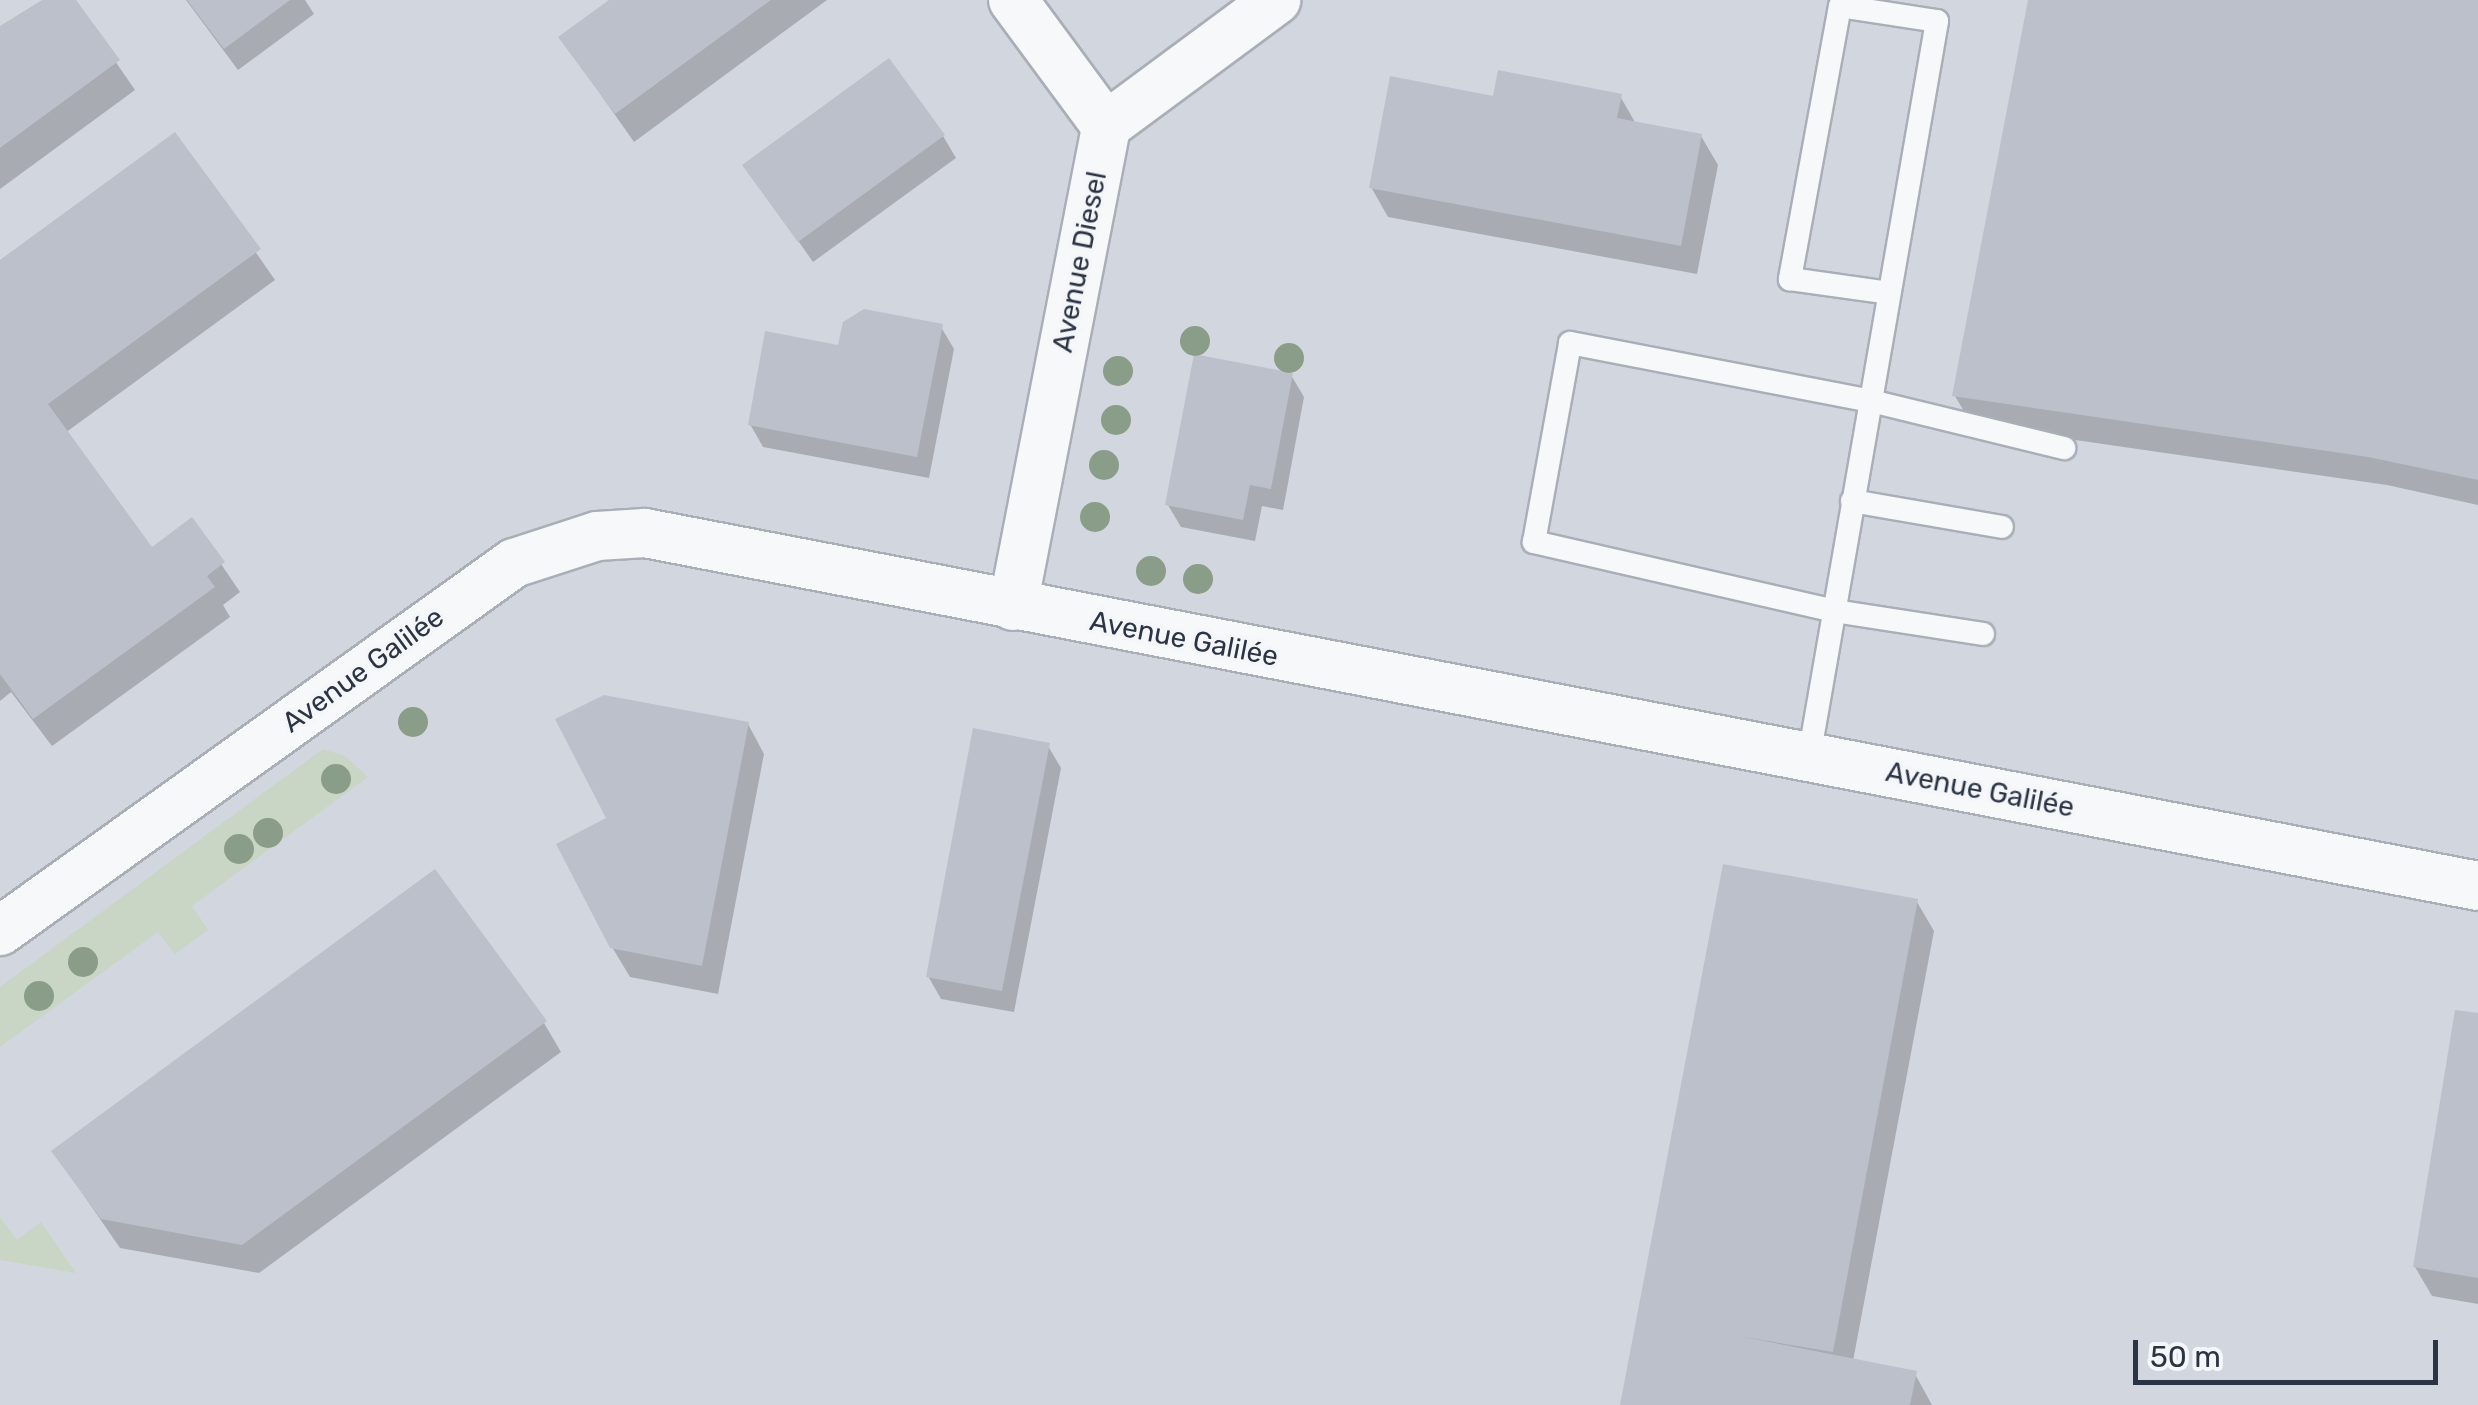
<!DOCTYPE html>
<html>
<head>
<meta charset="utf-8">
<style>
  body { margin:0 }
  #map { position:relative; width:2478px; height:1405px; overflow:hidden; background:#e4e7ec; font-family:Rubik,sans-serif }
  div>[style] { position:absolute }
  .built>* { inset:0; background:#d2d6de }
  .green>* { inset:0; background:#c9d6c5 }
  .shadow>* { inset:0; background:#0003 }
  .building>* { inset:0; background:#bbc0ca }
  .roads { filter:drop-shadow(2px 0 #a9aeb7) drop-shadow(-2px 0 #a9aeb7) drop-shadow(0 2px #a9aeb7) drop-shadow(0 -2px #a9aeb7) }
  .lane>* { height:22px; margin:-11px; padding:0 11px; transform-origin:11px; border-radius:11px; background:#f7f8fa }
  .street>* { height:48px; margin:-24px; padding:0 24px; transform-origin:24px; border-radius:24px; background:#f7f8fa }
  .trees>* { width:30px; height:30px; margin:-15px; border-radius:50%; background:#899d89 }
  span { translate:-50% -50%; white-space:nowrap; text-align:center; line-height:1.15; -webkit-text-stroke:8px #f4f6f9; paint-order:stroke }
  .street-label { font-size:28px; color:#2b3445 }
  .scale { position:absolute; left:2133px; top:1340px; width:305px; height:45px; box-sizing:border-box; border:5px solid #2b3445; border-top:0; padding-left:12px; font-size:30px; line-height:35px; white-space:nowrap; color:#2b3445; -webkit-text-stroke:8px #f4f6f9; paint-order:stroke }
</style>
</head>
<body>
<div id="map">
  <div class="built">
    <i style="clip-path:polygon(0 0,2478px 0,2478px 1405px,0 1405px)"></i>
  </div>
  <div class="green">
    <i style="clip-path:polygon(323px 749px,345px 756px,368px 777px,192px 906px,208px 930px,175px 954px,158px 932px,0 1047px,0 987px)"></i>
    <i style="clip-path:polygon(0 1217px,17px 1240px,41px 1222px,76px 1273px,0 1260px)"></i>
  </div>
  <div class="shadow">
    <i style="clip-path:polygon(46px 0,73px 0,135px 90px,0 189px,0 29px)"></i>
    <i style="clip-path:polygon(186px 0,305px 0,314px 14px,238px 70px)"></i>
    <i style="clip-path:polygon(613px 0,827px 0,634px 142px,561px 38px)"></i>
    <i style="clip-path:polygon(2031px 0,2478px 0,2478px 505px,2387px 485px,1972px 425px,1955px 396px)"></i>
    <i style="clip-path:polygon(1620px 96px,1636px 124px,1701px 136px,1718px 165px,1697px 274px,1388px 217px,1371px 187px,1495px 99px)"></i>
    <i style="clip-path:polygon(175px 136px,275px 280px,65px 433px,152px 551px,192px 521px,240px 592px,223px 605px,230px 617px,52px 746px,11px 692px,0 701px,0 263px)"></i>
    <i style="clip-path:polygon(943px 136px,956px 158px,813px 262px,745px 165px)"></i>
    <i style="clip-path:polygon(941px 327px,954px 349px,929px 478px,763px 447px,750px 424px,840px 348px)"></i>
    <i style="clip-path:polygon(1291px 375px,1304px 397px,1283px 510px,1262px 506px,1255px 541px,1181px 527px,1168px 505px)"></i>
    <i style="clip-path:polygon(748px 724px,764px 754px,718px 994px,630px 977px,612px 947px,609px 819px)"></i>
    <i style="clip-path:polygon(1048px 746px,1061px 768px,1014px 1012px,941px 999px,928px 976px)"></i>
    <i style="clip-path:polygon(1917px 902px,1934px 931px,1853px 1361px,1915px 1374px,1932px 1405px,1622px 1405px)"></i>
    <i style="clip-path:polygon(2478px 1016px,2478px 1304px,2432px 1296px,2415px 1267px)"></i>
    <i style="clip-path:polygon(544px 1023px,561px 1052px,259px 1273px,120px 1248px,54px 1152px)"></i>
  </div>
  <div class="building">
    <i style="clip-path:polygon(42px 0,76px 0,120px 60px,0 148px,0 26px)"></i>
    <i style="clip-path:polygon(187px 0,290px 0,224px 49px)"></i>
    <i style="clip-path:polygon(609px 0,771px 0,615px 114px,558px 37px)"></i>
    <i style="clip-path:polygon(2028px 0,2478px 0,2478px 480px,2368px 457px,1952px 396px)"></i>
    <i style="clip-path:polygon(889px 58px,945px 135px,798px 242px,742px 165px)"></i>
    <i style="clip-path:polygon(1498px 70px,1622px 94px,1617px 118px,1702px 134px,1681px 246px,1369px 188px,1390px 76px,1493px 96px)"></i>
    <i style="clip-path:polygon(175px 132px,261px 249px,48px 404px,152px 547px,192px 517px,225px 562px,207px 576px,215px 587px,33px 719px,0 674px,0 260px)"></i>
    <i style="clip-path:polygon(864px 309px,943px 324px,917px 457px,748px 425px,765px 331px,838px 345px,843px 322px)"></i>
    <i style="clip-path:polygon(1194px 354px,1293px 373px,1271px 489px,1250px 485px,1243px 520px,1165px 505px)"></i>
    <i style="clip-path:polygon(604px 695px,749px 722px,702px 966px,610px 948px,556px 844px,606px 818px,555px 719px)"></i>
    <i style="clip-path:polygon(973px 728px,1050px 743px,1002px 991px,926px 977px)"></i>
    <i style="clip-path:polygon(1723px 864px,1918px 899px,1833px 1352px,1739px 1336px,1917px 1371px,1910px 1405px,1620px 1405px)"></i>
    <i style="clip-path:polygon(435px 869px,547px 1021px,242px 1245px,101px 1219px,51px 1151px)"></i>
    <i style="clip-path:polygon(2455px 1010px,2478px 1013px,2478px 1278px,2413px 1267px)"></i>
  </div>
  <div class="roads">
    <div class="lane">
      <i style="left:1852px;top:501px;width:152px;rotate:9.8deg"></i>
      <i style="left:1983px;top:634px;width:150px;rotate:-171.2deg"></i>
      <i style="left:1835px;top:611px;width:309px;rotate:-167.1deg"></i>
      <i style="left:1534px;top:542px;width:202px;rotate:-79.7deg"></i>
      <i style="left:1570px;top:343px;width:307px;rotate:10.9deg"></i>
      <i style="left:1871px;top:401px;width:199px;rotate:13.7deg"></i>
      <i style="left:1809px;top:757px;width:747px;rotate:-80.13deg"></i>
      <i style="left:1937px;top:21px;width:98px;rotate:-171.2deg"></i>
      <i style="left:1840px;top:6px;width:278px;rotate:100.4deg"></i>
      <i style="left:1790px;top:279px;width:100px;rotate:8deg"></i>
    </div>
    <div class="street">
      <i style="left:1013px;top:0;width:157px;rotate:53.6deg"></i>
      <i style="left:1013px;top:606px;width:489px;rotate:-79deg"></i>
      <i style="left:1106px;top:126px;width:212px;rotate:-36.5deg"></i>
      <i style="left:0;top:931px;width:632px;rotate:-35.6deg"></i>
      <i style="left:514px;top:563px;width:87px;rotate:-18deg"></i>
      <i style="left:597px;top:536px;width:48px;rotate:-3.6deg"></i>
      <i style="left:645px;top:533px;width:1867px;rotate:10.9deg"></i>
    </div>
  </div>
  <div class="trees">
    <i style="left:1195px;top:341px"></i>
    <i style="left:1289px;top:358px"></i>
    <i style="left:1118px;top:371px"></i>
    <i style="left:1116px;top:420px"></i>
    <i style="left:1104px;top:465px"></i>
    <i style="left:1095px;top:517px"></i>
    <i style="left:1151px;top:571px"></i>
    <i style="left:1198px;top:579px"></i>
    <i style="left:413px;top:722px"></i>
    <i style="left:336px;top:779px"></i>
    <i style="left:268px;top:833px"></i>
    <i style="left:239px;top:849px"></i>
    <i style="left:83px;top:962px"></i>
    <i style="left:39px;top:996px"></i>
  </div>
  <div class="street-label">
    <span style="left:1080px;top:262px;rotate:-79deg">Avenue Diesel</span>
    <span style="left:1184px;top:639px;rotate:11deg">Avenue Galilée</span>
    <span style="left:363px;top:670px;rotate:-36deg">Avenue Galilée</span>
    <span style="left:1980px;top:790px;rotate:11deg">Avenue Galilée</span>
  </div>
  <div class="scale">50 m</div>
</div>
</body>
</html>
